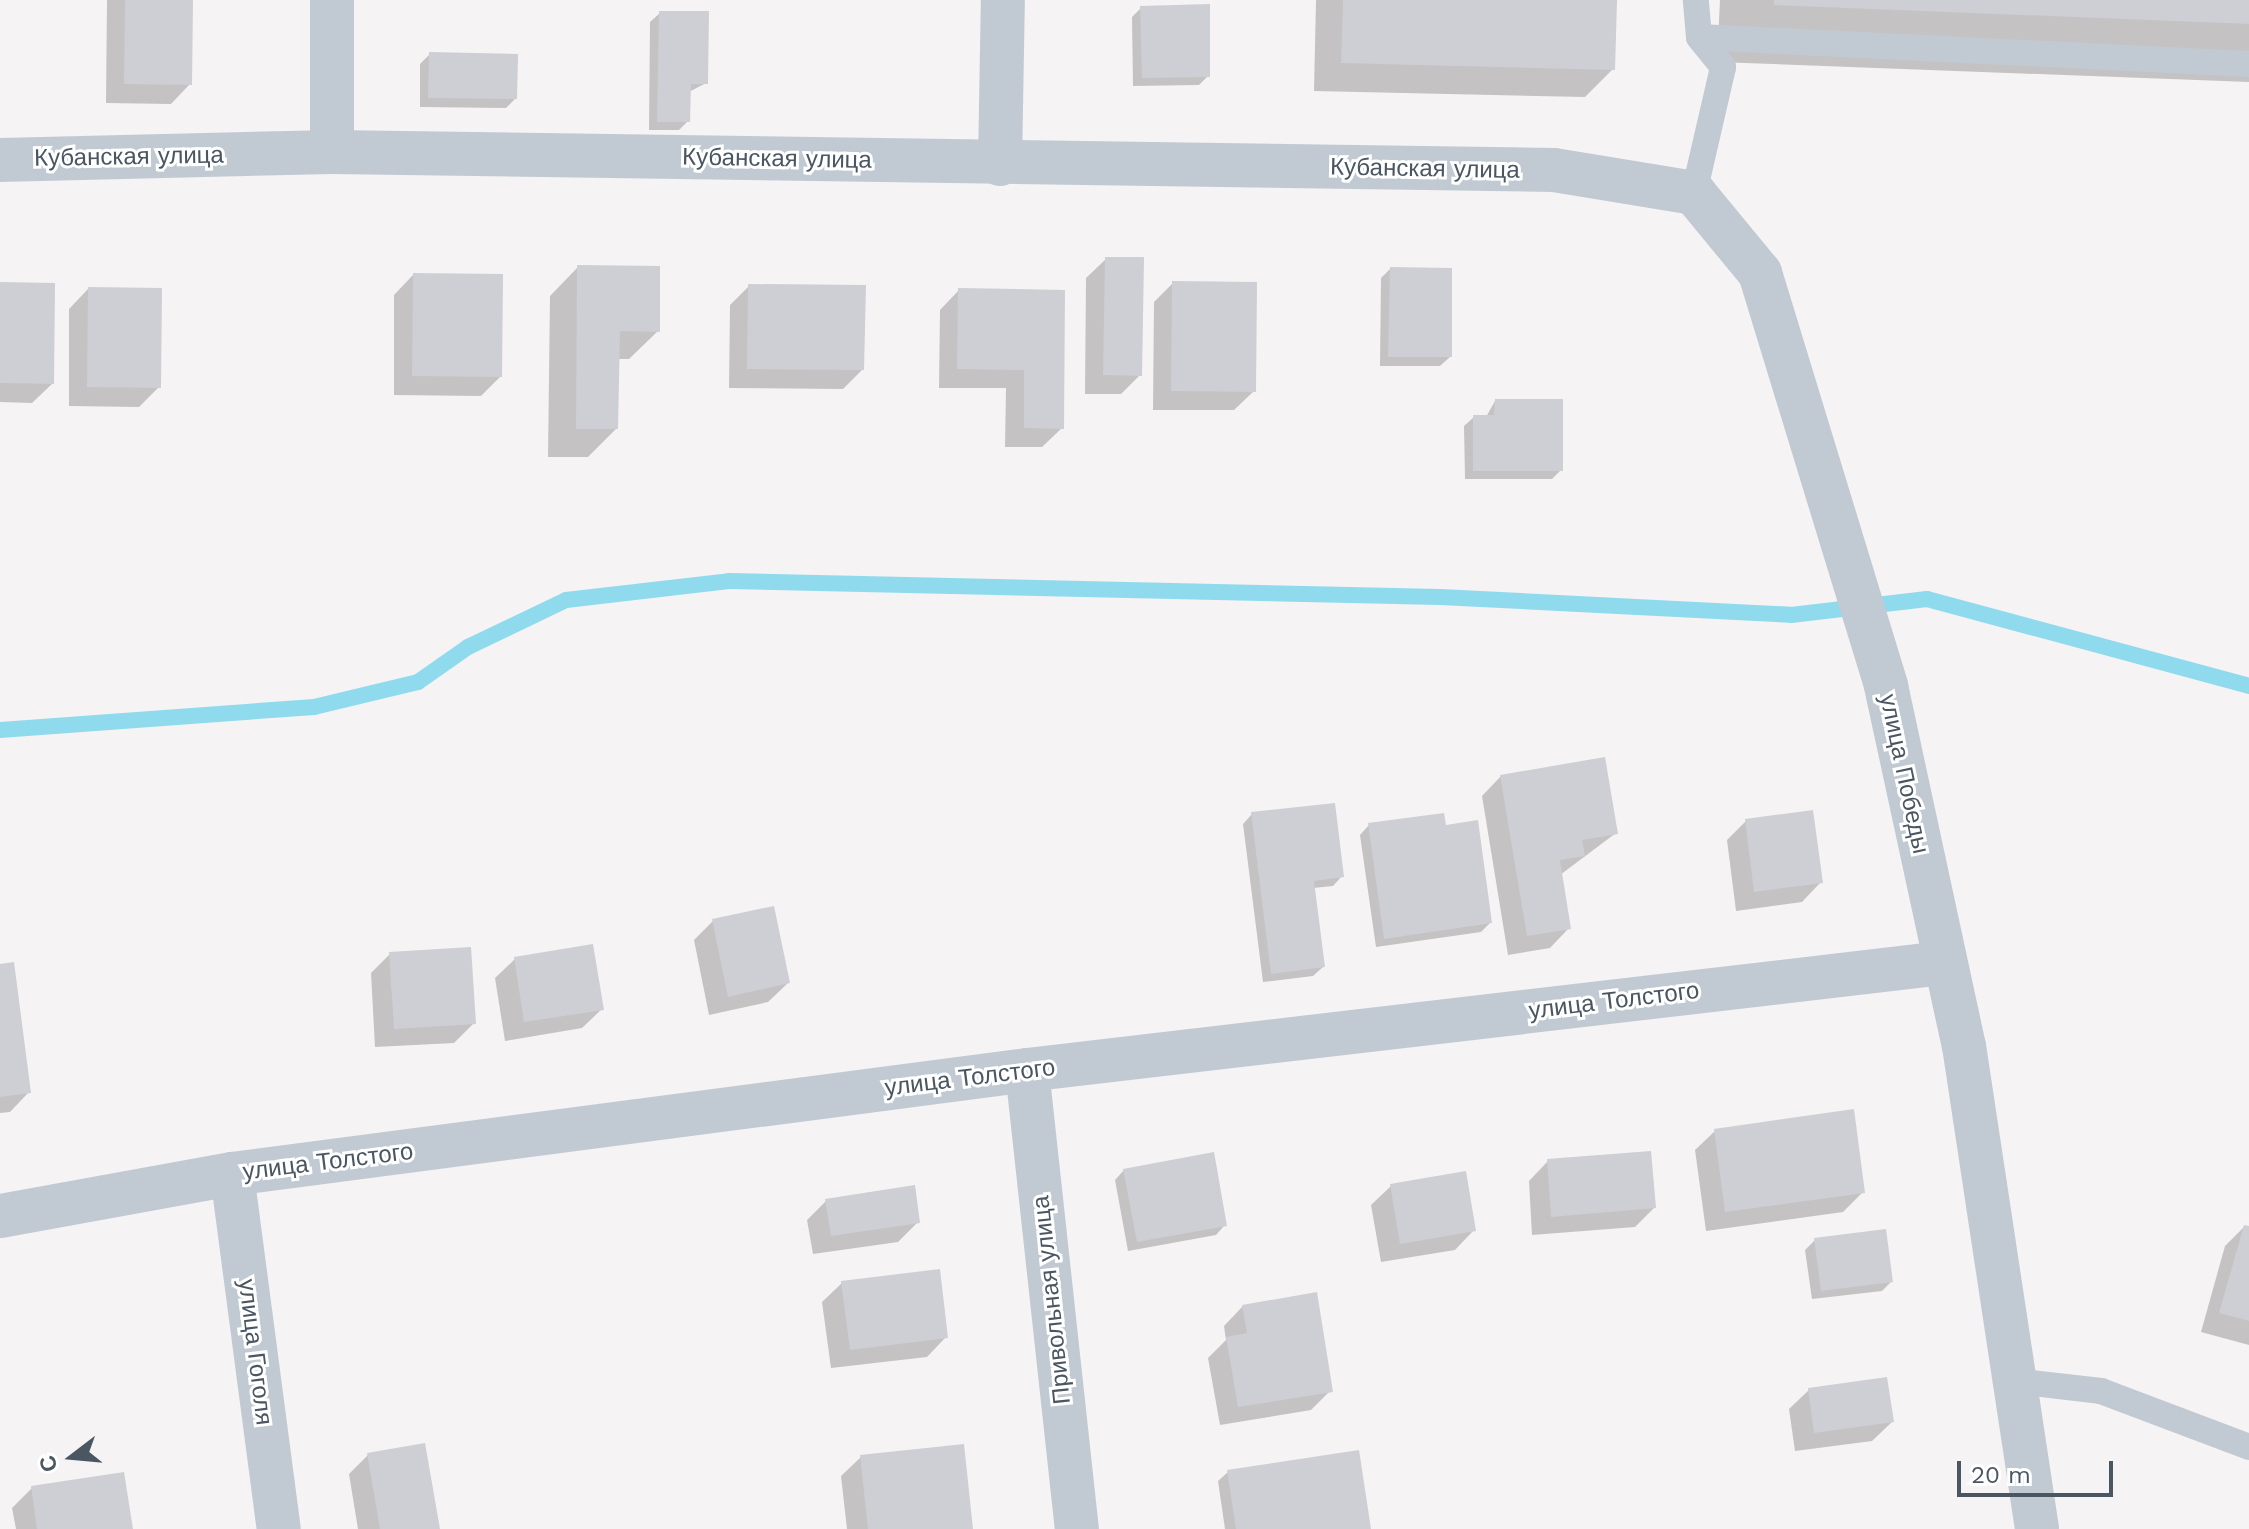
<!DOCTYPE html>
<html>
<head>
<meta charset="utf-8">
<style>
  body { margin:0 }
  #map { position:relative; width:2249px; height:1529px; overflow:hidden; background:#f5f3f3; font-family:"Work Sans",sans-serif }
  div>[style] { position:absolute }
  .shadow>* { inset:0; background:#0003 }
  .stream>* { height:16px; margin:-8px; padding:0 8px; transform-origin:8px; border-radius:8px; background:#90daee }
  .building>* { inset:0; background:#cdcfd5 }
  .service>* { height:26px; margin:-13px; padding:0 13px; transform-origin:13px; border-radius:13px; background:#c1cad2 }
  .minor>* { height:44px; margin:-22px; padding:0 22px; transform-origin:22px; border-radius:22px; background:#c1cad2 }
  span { translate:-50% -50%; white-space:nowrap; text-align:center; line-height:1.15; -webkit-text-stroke:6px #fff; paint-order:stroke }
  .street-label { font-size:24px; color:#4a5661 }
  .north { position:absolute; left:32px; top:1417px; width:80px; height:80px; -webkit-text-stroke:6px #fff; paint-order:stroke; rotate:254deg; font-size:22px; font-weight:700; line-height:32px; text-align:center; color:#4a5661 }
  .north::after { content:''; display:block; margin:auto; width:28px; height:36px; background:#4a5661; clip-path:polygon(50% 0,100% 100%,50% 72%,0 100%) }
  .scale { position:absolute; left:1957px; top:1461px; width:156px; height:36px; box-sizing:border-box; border:4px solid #4a5661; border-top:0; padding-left:10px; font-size:24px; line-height:28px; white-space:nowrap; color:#4a5661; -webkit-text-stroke:6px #fff; paint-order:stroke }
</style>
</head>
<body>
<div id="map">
  <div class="shadow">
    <i style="clip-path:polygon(107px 0,191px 0,190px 84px,171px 104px,106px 103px)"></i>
    <i style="clip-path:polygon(1316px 0,1615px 0,1613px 69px,1585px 97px,1314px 91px)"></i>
    <i style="clip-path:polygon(1720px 0,2249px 0,2249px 82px,1717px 62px)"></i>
    <i style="clip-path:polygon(1141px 8px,1208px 76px,1199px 85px,1133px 86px,1132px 17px)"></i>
    <i style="clip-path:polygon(660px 13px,706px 83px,689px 92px,688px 121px,679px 130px,649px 130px,650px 22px)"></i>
    <i style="clip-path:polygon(430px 54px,515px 99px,506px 108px,420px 107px,420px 64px)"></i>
    <i style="clip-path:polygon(1106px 259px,1140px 375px,1121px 394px,1085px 394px,1086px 278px)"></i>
    <i style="clip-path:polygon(578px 267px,658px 331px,629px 359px,617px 359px,616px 429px,588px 457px,548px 457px,550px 296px)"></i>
    <i style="clip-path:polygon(1390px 269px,1450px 357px,1440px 366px,1380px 366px,1381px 278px)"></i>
    <i style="clip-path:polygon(413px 275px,500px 377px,481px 396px,394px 395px,394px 295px)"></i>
    <i style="clip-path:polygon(1173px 283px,1254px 391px,1234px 410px,1153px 410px,1154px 302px)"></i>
    <i style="clip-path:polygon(0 284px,52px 384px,32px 403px,0 402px)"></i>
    <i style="clip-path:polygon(749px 286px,862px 370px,843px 389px,729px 388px,730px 305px)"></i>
    <i style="clip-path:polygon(88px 289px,159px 387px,139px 407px,69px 406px,69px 309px)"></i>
    <i style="clip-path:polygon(959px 290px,1063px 292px,1062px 428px,1042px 447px,1005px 447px,1006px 388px,939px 388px,940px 310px)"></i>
    <i style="clip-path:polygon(1495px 401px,1561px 470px,1552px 479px,1465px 479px,1464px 426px,1474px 417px,1486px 417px)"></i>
    <i style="clip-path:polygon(1501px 776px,1616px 833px,1560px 875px,1569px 928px,1550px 948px,1508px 955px,1482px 796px)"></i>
    <i style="clip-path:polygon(1252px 814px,1342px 876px,1333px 886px,1313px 888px,1323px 967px,1313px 976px,1263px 982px,1243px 824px)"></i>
    <i style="clip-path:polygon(1746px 821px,1821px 882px,1802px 902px,1736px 911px,1727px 840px)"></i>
    <i style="clip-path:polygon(1369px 825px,1444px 827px,1490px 923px,1481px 932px,1376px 947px,1360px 835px)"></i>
    <i style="clip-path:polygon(713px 921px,788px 983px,768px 1002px,709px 1015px,694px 940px)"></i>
    <i style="clip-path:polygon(390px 954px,474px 1023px,454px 1043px,375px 1047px,371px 973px)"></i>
    <i style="clip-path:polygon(515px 959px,602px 1009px,582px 1028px,505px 1041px,495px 978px)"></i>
    <i style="clip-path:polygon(0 966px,29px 1092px,10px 1112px,0 1113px)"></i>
    <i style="clip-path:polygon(1715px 1131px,1863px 1192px,1843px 1212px,1706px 1231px,1695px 1150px)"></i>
    <i style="clip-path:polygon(1548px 1161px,1654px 1208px,1635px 1227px,1532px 1235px,1529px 1181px)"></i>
    <i style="clip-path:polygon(1124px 1170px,1225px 1225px,1216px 1235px,1128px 1251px,1115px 1180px)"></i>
    <i style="clip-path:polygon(1391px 1186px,1474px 1230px,1455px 1250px,1381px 1262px,1371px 1205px)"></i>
    <i style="clip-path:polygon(826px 1201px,918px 1222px,898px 1242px,813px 1254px,807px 1220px)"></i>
    <i style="clip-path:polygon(2244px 1227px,2249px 1228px,2249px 1345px,2201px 1332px,2225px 1246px)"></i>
    <i style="clip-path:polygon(1815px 1240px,1891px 1282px,1882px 1291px,1812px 1299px,1805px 1250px)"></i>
    <i style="clip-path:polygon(842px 1283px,946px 1337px,927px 1357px,831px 1368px,822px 1302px)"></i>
    <i style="clip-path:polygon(1243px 1306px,1330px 1391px,1311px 1410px,1220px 1425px,1208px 1358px,1226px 1340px,1224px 1326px)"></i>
    <i style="clip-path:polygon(1809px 1390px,1892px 1422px,1872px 1441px,1795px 1451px,1789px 1409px)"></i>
    <i style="clip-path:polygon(368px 1455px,438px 1529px,358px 1529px,349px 1474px)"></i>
    <i style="clip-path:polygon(861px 1457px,971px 1529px,847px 1529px,841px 1476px)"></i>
    <i style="clip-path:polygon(1228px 1472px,1369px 1529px,1225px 1529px,1218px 1481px)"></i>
    <i style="clip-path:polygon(32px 1488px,131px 1529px,16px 1529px,12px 1508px)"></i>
  </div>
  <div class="stream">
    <i style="left:0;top:730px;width:315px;rotate:-4.2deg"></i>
    <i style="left:314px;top:707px;width:107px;rotate:-13.5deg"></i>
    <i style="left:418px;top:682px;width:61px;rotate:-35deg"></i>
    <i style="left:468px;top:647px;width:109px;rotate:-25.6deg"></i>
    <i style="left:566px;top:600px;width:164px;rotate:-6.6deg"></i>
    <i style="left:729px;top:581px;width:711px;rotate:1.29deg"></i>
    <i style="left:1440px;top:597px;width:351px;rotate:2.9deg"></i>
    <i style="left:1791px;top:615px;width:137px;rotate:-6.7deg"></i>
    <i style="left:1927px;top:599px;width:334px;rotate:15.1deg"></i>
  </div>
  <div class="building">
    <i style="clip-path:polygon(125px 0,193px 0,192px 85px,124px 84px)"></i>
    <i style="clip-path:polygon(1343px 0,1617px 0,1615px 70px,1341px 63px)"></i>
    <i style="clip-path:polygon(1774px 0,2249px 0,2249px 24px,1774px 5px)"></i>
    <i style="clip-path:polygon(1210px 4px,1210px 77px,1142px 78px,1140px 6px)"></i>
    <i style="clip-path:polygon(659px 11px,709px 11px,708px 84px,691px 84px,690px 122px,657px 122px)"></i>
    <i style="clip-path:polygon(429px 52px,518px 54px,517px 99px,428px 98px)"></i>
    <i style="clip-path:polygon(1105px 257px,1144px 257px,1142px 376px,1103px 375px)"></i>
    <i style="clip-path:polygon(577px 265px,660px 266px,660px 332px,620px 331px,618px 429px,576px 429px)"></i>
    <i style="clip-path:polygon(1390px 267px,1452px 268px,1452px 357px,1388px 357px)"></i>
    <i style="clip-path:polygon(413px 273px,503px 274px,502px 377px,412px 376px)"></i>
    <i style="clip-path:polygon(1172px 281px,1257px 282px,1256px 392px,1171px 391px)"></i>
    <i style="clip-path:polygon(0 282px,55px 283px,54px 384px,0 383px)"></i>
    <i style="clip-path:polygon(748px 284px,866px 285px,864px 370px,747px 369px)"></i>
    <i style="clip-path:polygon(88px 287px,162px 288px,161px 388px,87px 387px)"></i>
    <i style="clip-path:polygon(958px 288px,1065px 290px,1064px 429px,1024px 428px,1024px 370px,957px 369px)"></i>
    <i style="clip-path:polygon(1495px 399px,1563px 399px,1563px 471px,1473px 471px,1473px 415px,1494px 415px)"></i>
    <i style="clip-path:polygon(1605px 757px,1618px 834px,1582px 840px,1585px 856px,1560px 860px,1571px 929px,1527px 936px,1500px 775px)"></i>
    <i style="clip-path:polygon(1335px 803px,1344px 877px,1314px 881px,1325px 967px,1271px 974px,1251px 812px)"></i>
    <i style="clip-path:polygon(1813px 810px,1823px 883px,1754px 892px,1745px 819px)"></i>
    <i style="clip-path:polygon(1444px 813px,1446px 825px,1478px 820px,1492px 923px,1384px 939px,1368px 823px)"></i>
    <i style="clip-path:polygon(774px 906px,790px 983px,728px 997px,712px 919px)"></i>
    <i style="clip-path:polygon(593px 944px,604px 1010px,524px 1022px,514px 957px)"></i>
    <i style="clip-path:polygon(471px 947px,476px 1024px,394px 1029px,389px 952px)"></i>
    <i style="clip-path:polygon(14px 962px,31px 1093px,0 1097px,0 964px)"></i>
    <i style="clip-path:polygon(1854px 1109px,1865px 1193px,1725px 1212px,1714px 1129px)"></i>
    <i style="clip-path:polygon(1651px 1151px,1656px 1208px,1551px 1217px,1547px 1159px)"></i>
    <i style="clip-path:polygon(1214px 1152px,1227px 1226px,1137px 1242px,1123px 1169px)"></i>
    <i style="clip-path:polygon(1466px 1171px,1476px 1231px,1400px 1244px,1390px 1184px)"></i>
    <i style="clip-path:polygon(915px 1185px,920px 1223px,831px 1236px,825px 1199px)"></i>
    <i style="clip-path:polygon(2244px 1225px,2249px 1226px,2249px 1321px,2219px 1313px)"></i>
    <i style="clip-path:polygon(1886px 1229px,1893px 1282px,1821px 1291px,1814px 1238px)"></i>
    <i style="clip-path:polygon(940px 1269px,948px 1338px,850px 1350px,841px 1281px)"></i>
    <i style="clip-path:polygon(1317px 1292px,1333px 1392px,1238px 1407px,1226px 1337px,1247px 1333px,1242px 1305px)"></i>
    <i style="clip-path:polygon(1887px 1377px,1894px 1422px,1814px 1433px,1808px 1388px)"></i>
    <i style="clip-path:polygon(425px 1443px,440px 1529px,380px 1529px,367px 1453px)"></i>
    <i style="clip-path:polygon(964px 1444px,973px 1529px,868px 1529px,860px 1455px)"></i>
    <i style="clip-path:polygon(1359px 1450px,1371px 1529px,1236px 1529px,1227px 1470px)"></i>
    <i style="clip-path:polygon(124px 1472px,133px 1529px,37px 1529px,31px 1486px)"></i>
  </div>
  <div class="service">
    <i style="left:1699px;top:37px;width:551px;rotate:2.81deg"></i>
    <i style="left:1694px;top:193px;width:129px;rotate:-77deg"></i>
    <i style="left:1723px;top:67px;width:38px;rotate:-129deg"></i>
    <i style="left:1699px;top:37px;width:37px;rotate:-95deg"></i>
    <i style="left:2015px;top:1381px;width:87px;rotate:6.6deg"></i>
    <i style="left:2101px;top:1391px;width:158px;rotate:20.7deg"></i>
  </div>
  <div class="minor">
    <i style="left:332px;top:0;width:152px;rotate:90deg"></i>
    <i style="left:0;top:160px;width:332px;rotate:-1.4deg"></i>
    <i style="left:332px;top:152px;width:1222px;rotate:0.84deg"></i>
    <i style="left:1554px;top:170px;width:142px;rotate:9.3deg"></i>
    <i style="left:1694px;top:193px;width:104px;rotate:50.5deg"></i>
    <i style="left:1760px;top:273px;width:432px;rotate:73deg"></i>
    <i style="left:1886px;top:686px;width:368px;rotate:77.8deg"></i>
    <i style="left:1964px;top:1046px;width:488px;rotate:81.4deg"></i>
    <i style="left:1000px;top:164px;width:164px;rotate:-89deg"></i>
    <i style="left:1027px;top:1070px;width:462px;rotate:83.8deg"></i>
    <i style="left:232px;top:1174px;width:358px;rotate:82.5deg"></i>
    <i style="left:0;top:1216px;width:236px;rotate:-10.3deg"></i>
    <i style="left:232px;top:1174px;width:802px;rotate:-7.45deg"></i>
    <i style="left:1027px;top:1070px;width:923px;rotate:-6.66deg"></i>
  </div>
  <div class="street-label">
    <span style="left:129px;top:157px;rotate:-1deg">Кубанская улица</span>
    <span style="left:777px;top:159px;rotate:1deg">Кубанская улица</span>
    <span style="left:1425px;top:169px;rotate:1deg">Кубанская улица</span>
    <span style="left:1904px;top:774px;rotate:78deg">улица Победы</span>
    <span style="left:1614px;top:1001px;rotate:-7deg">улица Толстого</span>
    <span style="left:970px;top:1078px;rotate:-7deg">улица Толстого</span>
    <span style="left:328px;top:1162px;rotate:-7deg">улица Толстого</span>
    <span style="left:1052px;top:1300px;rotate:-96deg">Привольная улица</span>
    <span style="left:255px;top:1352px;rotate:83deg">улица Гоголя</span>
  </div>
  <div class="north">С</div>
  <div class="scale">20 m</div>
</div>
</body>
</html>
